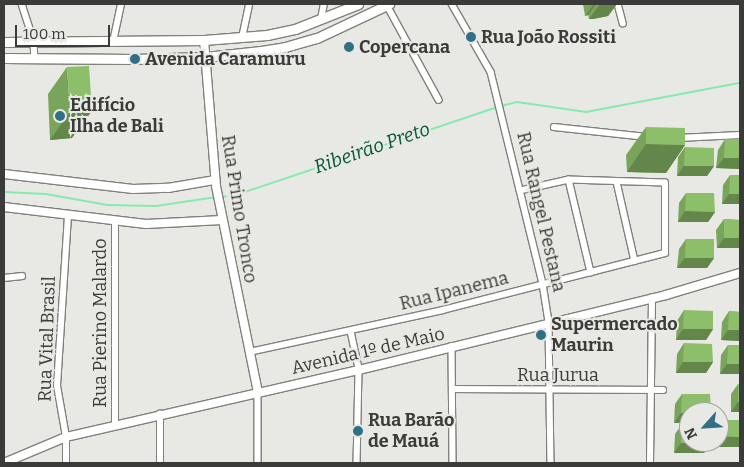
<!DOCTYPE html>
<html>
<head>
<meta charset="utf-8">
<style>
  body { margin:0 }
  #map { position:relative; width:744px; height:467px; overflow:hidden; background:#e8e9e4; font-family:Bitter,serif }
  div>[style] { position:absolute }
  .stream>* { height:2px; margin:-1px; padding:0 1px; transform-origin:1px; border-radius:1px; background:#86eaae }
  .roads { filter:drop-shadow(1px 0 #80817c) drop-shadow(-1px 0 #80817c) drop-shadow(0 1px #80817c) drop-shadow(0 -1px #80817c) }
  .minor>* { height:5.5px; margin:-2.75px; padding:0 2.75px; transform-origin:2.75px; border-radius:2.75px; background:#fff }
  .tertiary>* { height:8px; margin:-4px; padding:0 4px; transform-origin:4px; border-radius:4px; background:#fff }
  .secondary>* { height:9px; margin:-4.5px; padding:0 4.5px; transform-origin:4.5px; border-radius:4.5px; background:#fff }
  .wall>* { inset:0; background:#79a45b }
  .shaded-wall>* { inset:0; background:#63864a }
  .building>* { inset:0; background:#8dbf6a }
  .dots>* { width:14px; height:14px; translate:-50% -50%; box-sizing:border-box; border:2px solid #e8e9e4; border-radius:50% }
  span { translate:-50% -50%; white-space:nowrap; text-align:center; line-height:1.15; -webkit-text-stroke:4px #e8e9e4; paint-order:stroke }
  .poi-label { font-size:18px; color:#3b3b39; font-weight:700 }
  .left { translate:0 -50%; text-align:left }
  .street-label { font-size:18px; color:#3b3b39 }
  .water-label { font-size:19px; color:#065732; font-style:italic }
  .frame { position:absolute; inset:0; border:5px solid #3b3b39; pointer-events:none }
  .north { position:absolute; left:679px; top:402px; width:50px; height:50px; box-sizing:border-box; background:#e8e9e4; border:1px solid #a3a3a0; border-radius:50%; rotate:244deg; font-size:14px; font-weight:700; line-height:20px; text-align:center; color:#3b3b39 }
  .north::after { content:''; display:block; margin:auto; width:18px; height:22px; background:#306f84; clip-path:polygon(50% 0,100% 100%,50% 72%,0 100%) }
  .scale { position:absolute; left:15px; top:25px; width:95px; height:22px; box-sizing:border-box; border:2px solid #3b3b39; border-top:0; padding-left:6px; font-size:15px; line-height:18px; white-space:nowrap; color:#3b3b39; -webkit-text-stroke:4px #e8e9e4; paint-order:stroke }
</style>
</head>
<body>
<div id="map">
  <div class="stream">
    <i style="left:501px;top:106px;width:16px;rotate:-14deg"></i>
    <i style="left:517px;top:102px;width:70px;rotate:8.2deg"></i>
    <i style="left:586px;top:112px;width:157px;rotate:-10.7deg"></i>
    <i style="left:4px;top:192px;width:42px;rotate:2.7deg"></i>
    <i style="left:46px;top:194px;width:62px;rotate:10.2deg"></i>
    <i style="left:107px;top:205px;width:49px;rotate:1.2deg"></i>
    <i style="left:156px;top:206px;width:61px;rotate:-8.5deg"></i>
    <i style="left:221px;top:197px;width:15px;rotate:-8deg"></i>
    <i style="left:236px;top:195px;width:275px;rotate:-18.6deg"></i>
  </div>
  <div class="roads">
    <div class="minor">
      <i style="left:22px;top:4px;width:40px;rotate:72deg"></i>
      <i style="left:34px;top:42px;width:17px;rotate:87deg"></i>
      <i style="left:452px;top:4px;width:78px;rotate:60.2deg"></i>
      <i style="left:491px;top:72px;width:218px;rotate:76.2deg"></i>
      <i style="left:543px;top:284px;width:39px;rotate:81deg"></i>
      <i style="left:549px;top:323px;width:140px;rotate:89.2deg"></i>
      <i style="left:618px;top:4px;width:20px;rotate:75deg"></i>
      <i style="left:387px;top:5px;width:108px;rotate:61.3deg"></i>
      <i style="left:321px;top:19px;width:15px;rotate:-79deg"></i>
      <i style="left:242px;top:38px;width:35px;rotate:-78deg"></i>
      <i style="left:113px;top:42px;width:39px;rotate:-78deg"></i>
      <i style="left:554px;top:127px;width:93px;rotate:6.2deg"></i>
      <i style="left:678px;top:138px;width:62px;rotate:-2.8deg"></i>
      <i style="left:569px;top:180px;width:95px;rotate:76.6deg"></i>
      <i style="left:617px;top:182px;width:81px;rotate:77.2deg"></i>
      <i style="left:4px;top:278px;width:18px;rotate:-6deg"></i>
      <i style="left:351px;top:331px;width:40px;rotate:78deg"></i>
      <i style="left:359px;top:370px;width:93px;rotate:91.2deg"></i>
      <i style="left:452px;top:346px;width:117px;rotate:89.5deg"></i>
      <i style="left:249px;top:352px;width:198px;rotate:-12.2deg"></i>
      <i style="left:443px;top:310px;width:229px;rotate:-14.4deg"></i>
      <i style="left:665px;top:253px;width:70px;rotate:-90deg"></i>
      <i style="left:665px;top:183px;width:96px;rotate:-178.2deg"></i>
      <i style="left:569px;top:180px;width:50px;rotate:167.3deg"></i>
      <i style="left:452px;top:389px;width:211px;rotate:0.3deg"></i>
      <i style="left:258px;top:392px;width:71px;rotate:90deg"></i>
      <i style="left:115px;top:425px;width:203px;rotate:-90deg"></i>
      <i style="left:66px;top:463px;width:26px;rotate:-90deg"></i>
      <i style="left:66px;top:437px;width:52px;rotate:-100deg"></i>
      <i style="left:57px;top:386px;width:172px;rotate:-86.3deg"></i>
      <i style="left:160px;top:463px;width:49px;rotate:-90deg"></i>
      <i style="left:650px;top:463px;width:165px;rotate:-89.3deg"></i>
    </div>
    <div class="tertiary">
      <i style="left:204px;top:40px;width:146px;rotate:85.3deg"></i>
      <i style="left:216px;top:186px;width:210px;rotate:78.5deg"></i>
      <i style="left:4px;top:174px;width:130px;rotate:6.6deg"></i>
      <i style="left:133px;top:189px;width:35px;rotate:-2deg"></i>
      <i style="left:168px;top:188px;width:48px;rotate:-9.7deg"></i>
      <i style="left:4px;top:207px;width:143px;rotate:6.8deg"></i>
      <i style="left:146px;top:224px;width:76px;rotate:-3deg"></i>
      <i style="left:4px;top:463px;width:67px;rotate:-22.8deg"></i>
      <i style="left:66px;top:437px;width:301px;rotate:-12.9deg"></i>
      <i style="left:359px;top:370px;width:316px;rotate:-13.7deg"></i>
      <i style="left:666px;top:295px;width:77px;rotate:-16.6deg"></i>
    </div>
    <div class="secondary">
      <i style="left:4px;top:42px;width:200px;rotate:-0.6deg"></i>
      <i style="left:204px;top:40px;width:63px;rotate:-4.5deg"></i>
      <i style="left:267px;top:35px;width:29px;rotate:-12deg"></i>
      <i style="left:295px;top:29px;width:68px;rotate:-21.6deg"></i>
      <i style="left:4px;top:58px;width:131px;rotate:0.4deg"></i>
      <i style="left:135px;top:59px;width:70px;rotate:-1.6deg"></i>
      <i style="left:205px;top:57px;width:56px;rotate:-6.1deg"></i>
      <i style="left:261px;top:51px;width:24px;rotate:-9deg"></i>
      <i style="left:285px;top:47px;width:33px;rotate:-16deg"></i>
      <i style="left:317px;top:38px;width:80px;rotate:-25.3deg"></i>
    </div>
  </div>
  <div class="wall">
    <i style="clip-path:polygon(583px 4px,617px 4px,608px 16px,593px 19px,589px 19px,588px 15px,585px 16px)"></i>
    <i style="clip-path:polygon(67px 67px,72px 138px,50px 140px,48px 94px)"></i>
    <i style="clip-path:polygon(646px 127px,685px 145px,666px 173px,627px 172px,626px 155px)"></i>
    <i style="clip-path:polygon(725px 139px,740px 140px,740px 169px,716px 168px,718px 150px)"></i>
    <i style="clip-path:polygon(685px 147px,714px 166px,707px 176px,677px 176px,678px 157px)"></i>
    <i style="clip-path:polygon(730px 175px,740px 204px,722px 204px,723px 185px)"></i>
    <i style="clip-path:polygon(686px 193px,715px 212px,708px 222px,678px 222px,679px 203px)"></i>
    <i style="clip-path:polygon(724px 219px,740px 220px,740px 248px,717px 248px,716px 230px)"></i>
    <i style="clip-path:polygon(686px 239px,714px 258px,707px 268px,677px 268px,679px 249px)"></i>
    <i style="clip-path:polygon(684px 310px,713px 329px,706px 340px,676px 340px,677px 321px)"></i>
    <i style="clip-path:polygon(729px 311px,740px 312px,740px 341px,721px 340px,722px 322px)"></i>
    <i style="clip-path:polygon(684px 343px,713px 362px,706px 373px,676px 373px,677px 354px)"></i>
    <i style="clip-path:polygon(728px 345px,740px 345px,740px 374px,720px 374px,721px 355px)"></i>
    <i style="clip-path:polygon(738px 384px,740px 384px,740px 412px,731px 412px,731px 394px)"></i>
    <i style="clip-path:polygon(682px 394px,710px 394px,674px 423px,675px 404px)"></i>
    <i style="clip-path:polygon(740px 420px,740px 447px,708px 447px,704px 453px,674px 453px,675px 434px,682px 424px,689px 442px)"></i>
  </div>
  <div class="shaded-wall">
    <i style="clip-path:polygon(594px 4px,596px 4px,588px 15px,585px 16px)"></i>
    <i style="clip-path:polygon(600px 4px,617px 4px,608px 16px,593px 19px,589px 19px)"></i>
    <i style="clip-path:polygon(92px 111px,72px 138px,50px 140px,70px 112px)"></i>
    <i style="clip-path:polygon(646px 144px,685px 145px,666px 173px,627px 172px)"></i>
    <i style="clip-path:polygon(724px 158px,740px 158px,740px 169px,716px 168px)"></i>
    <i style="clip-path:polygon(684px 166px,714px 166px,707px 176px,677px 176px)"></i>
    <i style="clip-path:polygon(729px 194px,740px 194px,740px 204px,722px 204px)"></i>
    <i style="clip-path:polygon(685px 211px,715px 212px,708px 222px,678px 222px)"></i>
    <i style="clip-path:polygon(724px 238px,740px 238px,740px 248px,717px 248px)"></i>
    <i style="clip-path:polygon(685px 258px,714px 258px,707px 268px,677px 268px)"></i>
    <i style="clip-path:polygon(683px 329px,713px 329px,706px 340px,676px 340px)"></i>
    <i style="clip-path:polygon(728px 330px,740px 330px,740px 341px,721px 340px)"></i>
    <i style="clip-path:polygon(683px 362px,713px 362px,706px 373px,676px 373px)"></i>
    <i style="clip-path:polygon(727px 364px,740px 364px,740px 374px,720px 374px)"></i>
    <i style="clip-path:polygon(738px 402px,740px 402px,740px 412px,731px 412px)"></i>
    <i style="clip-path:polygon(681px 413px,689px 413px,689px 423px,674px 423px)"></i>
    <i style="clip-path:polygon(719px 436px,740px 437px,740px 447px,708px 447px,704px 453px,674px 453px,681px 443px,719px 442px)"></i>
  </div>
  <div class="building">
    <i style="clip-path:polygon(89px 66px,92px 111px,70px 112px,67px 67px)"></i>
    <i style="clip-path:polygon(646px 127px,685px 128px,685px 145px,646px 144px)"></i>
    <i style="clip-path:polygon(725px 139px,740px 140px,740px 158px,724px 158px)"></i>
    <i style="clip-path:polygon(685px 147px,714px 148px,714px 166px,684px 166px)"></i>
    <i style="clip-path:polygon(730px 175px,740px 175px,740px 194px,729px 194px)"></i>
    <i style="clip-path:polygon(686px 193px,714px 193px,715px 212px,685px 211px)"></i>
    <i style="clip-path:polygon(724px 219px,740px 220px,740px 238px,724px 238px)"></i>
    <i style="clip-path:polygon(686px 239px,714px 239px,714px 258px,685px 258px)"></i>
    <i style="clip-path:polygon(684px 310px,713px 311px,713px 329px,683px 329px)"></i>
    <i style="clip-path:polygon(729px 311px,740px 312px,740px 330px,728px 330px)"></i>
    <i style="clip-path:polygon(684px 343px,712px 344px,713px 362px,683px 362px)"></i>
    <i style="clip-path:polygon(728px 345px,740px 345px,740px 364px,727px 364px)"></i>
    <i style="clip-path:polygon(738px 384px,740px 384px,740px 402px,738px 402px)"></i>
    <i style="clip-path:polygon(682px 394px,710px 394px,711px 412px,681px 413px)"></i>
    <i style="clip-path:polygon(719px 420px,740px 420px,740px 437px,719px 436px)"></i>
    <i style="clip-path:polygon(682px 424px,689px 424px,689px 442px,711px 442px,711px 443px,681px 443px)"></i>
  </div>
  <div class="dots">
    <i style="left:471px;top:37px;background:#306f84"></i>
    <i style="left:349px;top:47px;background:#306f84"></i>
    <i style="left:135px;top:59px;background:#306f84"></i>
    <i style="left:60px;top:116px;background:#306f84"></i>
    <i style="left:541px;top:335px;background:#306f84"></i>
    <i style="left:358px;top:431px;background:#306f84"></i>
  </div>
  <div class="poi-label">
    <span class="left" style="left:481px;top:37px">Rua João Rossiti</span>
    <span class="left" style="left:359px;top:47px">Copercana</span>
    <span class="left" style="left:145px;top:59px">Avenida Caramuru</span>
    <span class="left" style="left:70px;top:116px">Edifício<br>Ilha de Bali</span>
    <span class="left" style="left:551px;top:335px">Supermercado<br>Maurin</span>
    <span class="left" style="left:368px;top:431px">Rua Barão<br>de Mauá</span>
  </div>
  <div class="street-label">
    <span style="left:239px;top:209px;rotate:81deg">Rua Primo Tronco</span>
    <span style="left:541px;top:212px;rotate:77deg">Rua Rangel Pestana</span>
    <span style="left:454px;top:291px;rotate:-14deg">Rua Ipanema</span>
    <span style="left:100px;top:323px;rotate:-90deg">Rua Pierino Malardo</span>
    <span style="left:47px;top:339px;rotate:-88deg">Rua Vital Brasil</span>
    <span style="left:368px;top:351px;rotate:-13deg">Avenida 1º de Maio</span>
    <span style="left:558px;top:375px">Rua Jurua</span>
  </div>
  <div class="water-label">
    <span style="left:372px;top:148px;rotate:-19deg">Ribeirão Preto</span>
  </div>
  <div class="frame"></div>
  <div class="north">N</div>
  <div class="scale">100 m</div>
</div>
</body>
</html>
